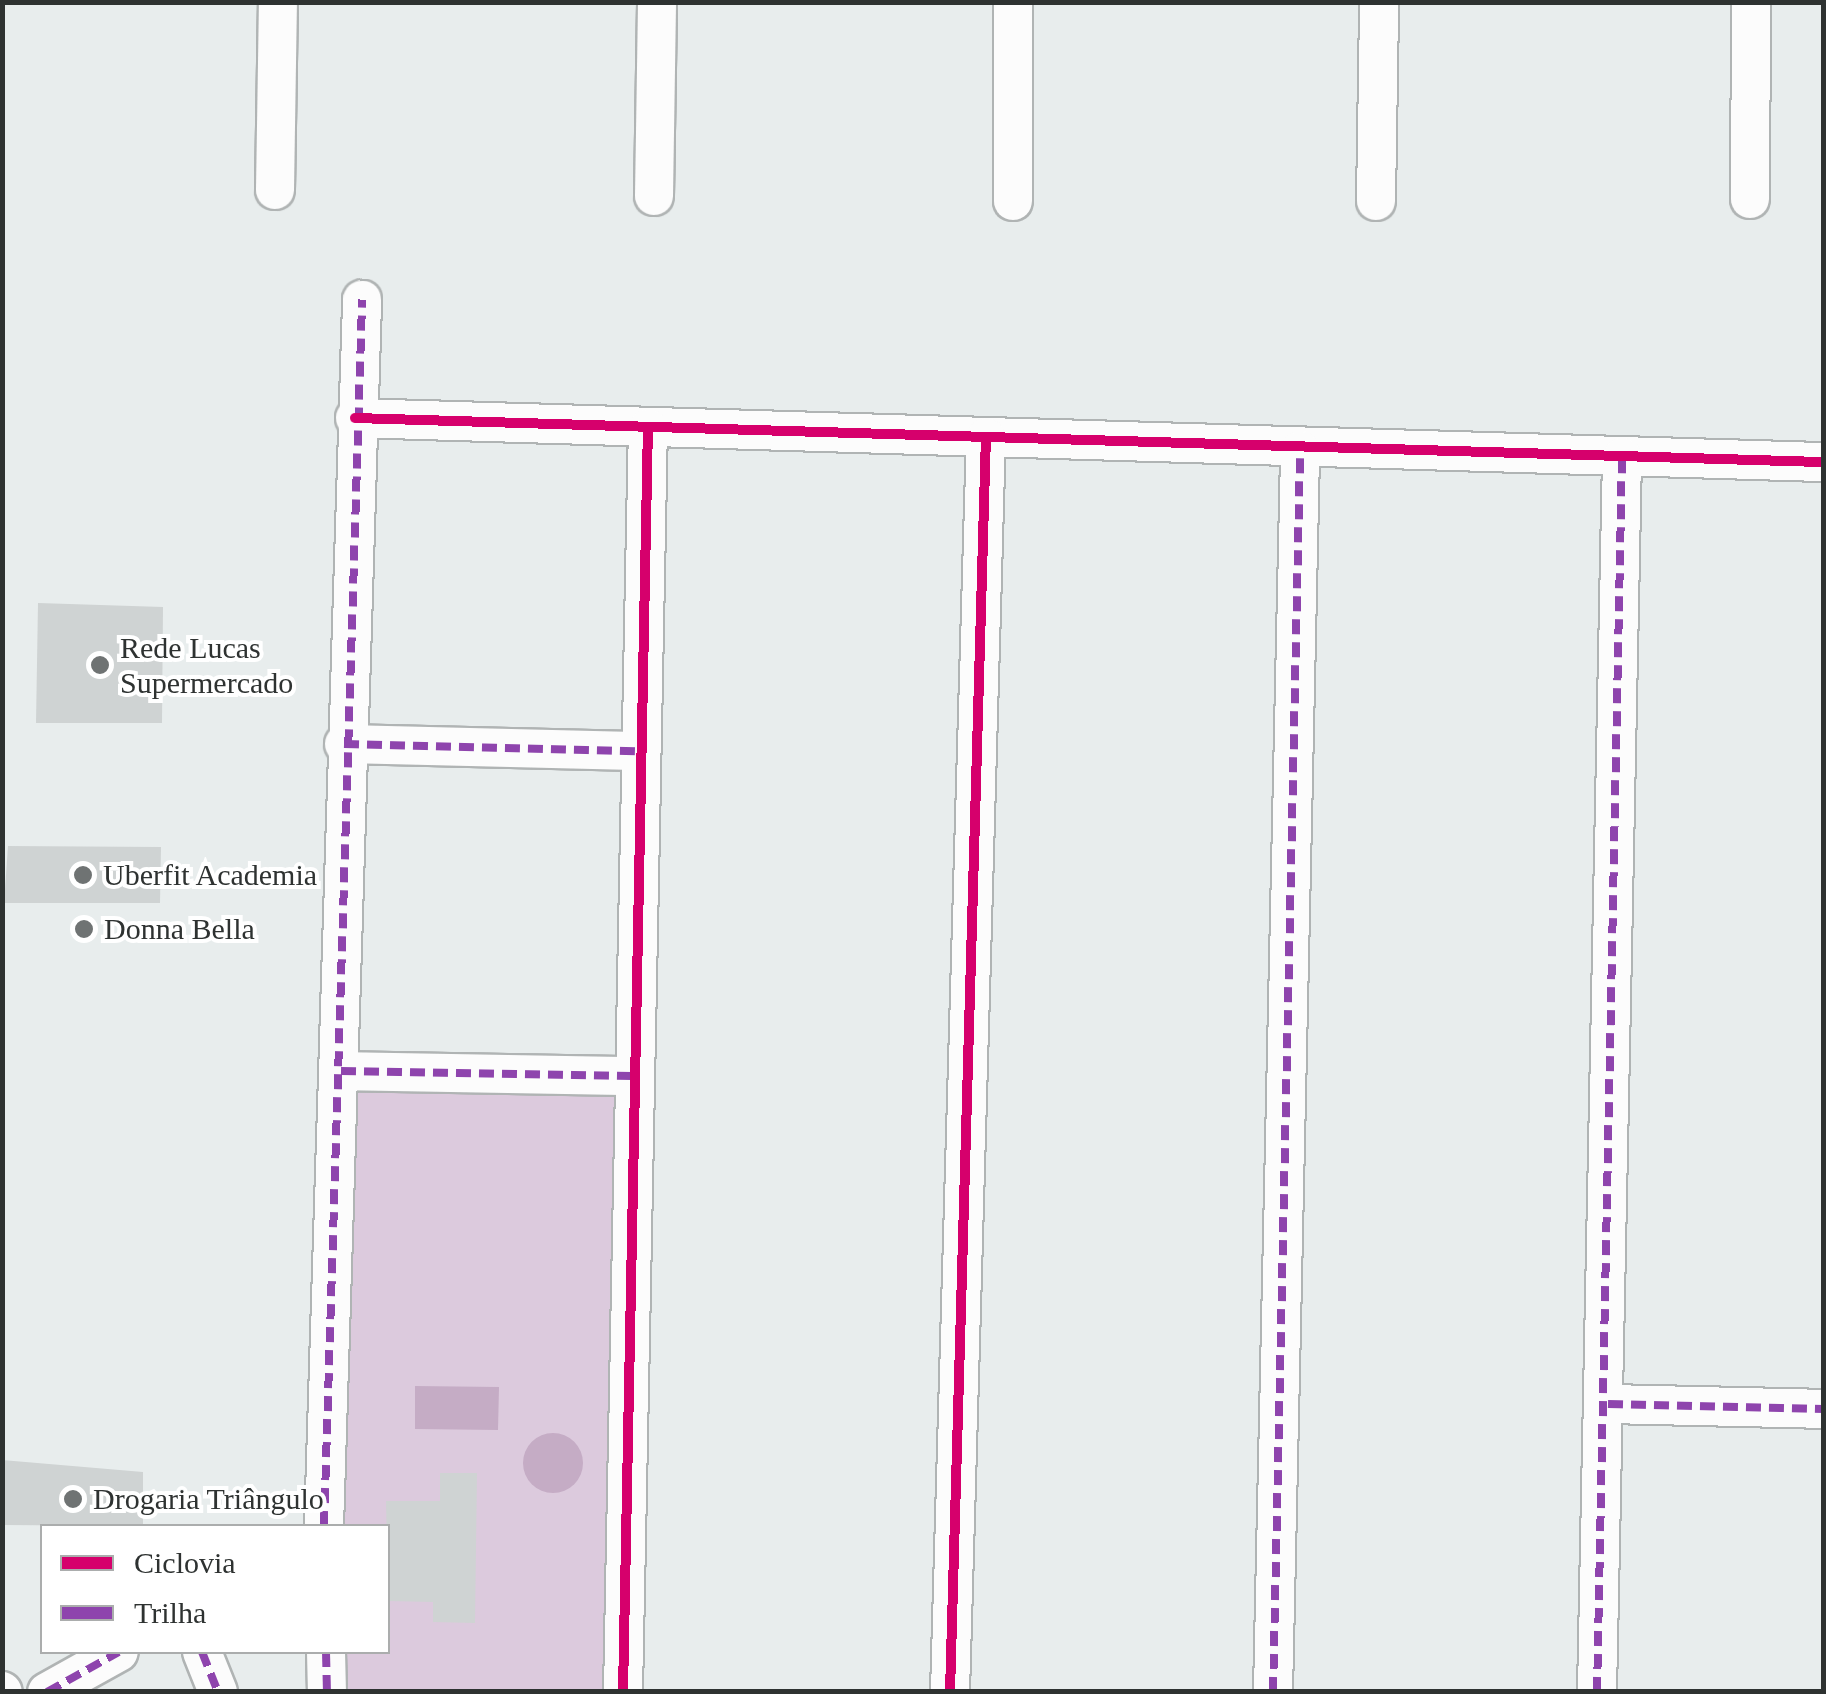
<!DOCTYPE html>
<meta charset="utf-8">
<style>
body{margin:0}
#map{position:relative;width:1826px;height:1694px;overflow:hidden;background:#e8eded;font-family:Georgia,serif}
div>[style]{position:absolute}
.green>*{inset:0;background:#dccadd}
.water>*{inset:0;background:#c5acc5}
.round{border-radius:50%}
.building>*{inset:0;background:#cfd3d3}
.roads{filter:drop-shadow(2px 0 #b0b4b4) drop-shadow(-2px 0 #b0b4b4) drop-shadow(0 2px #b0b4b4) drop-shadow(0 -2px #b0b4b4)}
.minor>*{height:38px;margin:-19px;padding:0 19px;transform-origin:19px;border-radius:19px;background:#fcfcfc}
.quiet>*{height:8px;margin-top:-4px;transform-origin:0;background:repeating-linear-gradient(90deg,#8e44ad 0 15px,transparent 0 23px)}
.cycleway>*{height:10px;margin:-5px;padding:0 5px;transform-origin:5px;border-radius:5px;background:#d6006c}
.dots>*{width:28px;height:28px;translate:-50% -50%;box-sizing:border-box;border:5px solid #fff;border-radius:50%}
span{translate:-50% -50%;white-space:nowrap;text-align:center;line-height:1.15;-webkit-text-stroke:8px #fff;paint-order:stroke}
.poi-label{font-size:30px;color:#2e3231}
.left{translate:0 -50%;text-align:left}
.frame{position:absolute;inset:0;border:5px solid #2e3231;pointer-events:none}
.legend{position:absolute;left:40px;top:1524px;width:350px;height:130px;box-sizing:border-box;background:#fff;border:2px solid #abadad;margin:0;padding:12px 18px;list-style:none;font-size:30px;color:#2e3231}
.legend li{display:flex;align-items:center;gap:20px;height:50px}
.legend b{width:50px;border:2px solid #abadad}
</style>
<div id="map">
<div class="green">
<div style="clip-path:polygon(341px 1071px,632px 1076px,623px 1691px,327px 1691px,326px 1652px,388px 1652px,388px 1526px,324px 1526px)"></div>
</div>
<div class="water">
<div style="clip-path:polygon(415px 1386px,499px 1387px,498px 1430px,415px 1429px)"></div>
<div class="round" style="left:523px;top:1433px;width:60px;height:60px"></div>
</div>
<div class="building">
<div style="clip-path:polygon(38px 603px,163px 607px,162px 723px,36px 723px)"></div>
<div style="clip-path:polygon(8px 846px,161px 847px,160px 903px,4px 903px)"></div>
<div style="clip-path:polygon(2px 1460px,143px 1472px,143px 1526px,2px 1525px)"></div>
<div style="clip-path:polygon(440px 1473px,477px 1473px,475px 1623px,433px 1622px,433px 1602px,388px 1601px,386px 1501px,440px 1501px)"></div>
</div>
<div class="roads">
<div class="minor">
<div style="left:275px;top:190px;width:188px;rotate:-89.1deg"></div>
<div style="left:654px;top:196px;width:194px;rotate:-89.1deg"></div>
<div style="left:1750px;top:199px;width:197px;rotate:-89.7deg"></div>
<div style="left:1013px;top:201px;width:199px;rotate:-90deg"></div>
<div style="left:1376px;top:201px;width:199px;rotate:-89.1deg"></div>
<div style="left:355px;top:418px;width:1470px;rotate:1.72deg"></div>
<div style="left:344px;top:744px;width:292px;rotate:1.4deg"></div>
<div style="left:341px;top:1071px;width:291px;rotate:1deg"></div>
<div style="left:1608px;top:1404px;width:216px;rotate:1.3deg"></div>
<div style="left:324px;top:1526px;width:1227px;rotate:-88.22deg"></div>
<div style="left:202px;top:1652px;width:43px;rotate:68.2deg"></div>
<div style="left:326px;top:1652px;width:40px;rotate:88.6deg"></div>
<div style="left:2px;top:1691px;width:1px;rotate:45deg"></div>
<div style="left:47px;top:1692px;width:82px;rotate:-29.1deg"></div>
<div style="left:623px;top:1692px;width:1264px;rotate:-88.87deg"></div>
<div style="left:950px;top:1692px;width:1255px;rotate:-88.36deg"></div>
<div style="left:1273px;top:1692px;width:1242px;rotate:-88.75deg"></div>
<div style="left:1597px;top:1692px;width:1235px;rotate:-88.84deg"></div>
</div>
</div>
<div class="quiet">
<div style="left:344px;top:744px;width:292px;rotate:1.4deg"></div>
<div style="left:341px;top:1071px;width:291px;rotate:1deg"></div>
<div style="left:1608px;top:1404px;width:216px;rotate:1.3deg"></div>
<div style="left:324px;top:1526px;width:1227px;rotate:-88.22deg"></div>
<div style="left:202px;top:1652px;width:43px;rotate:68.2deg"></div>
<div style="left:326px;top:1652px;width:40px;rotate:88.6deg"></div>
<div style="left:47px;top:1692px;width:82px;rotate:-29.1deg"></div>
<div style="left:1273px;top:1692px;width:1242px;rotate:-88.75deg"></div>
<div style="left:1597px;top:1692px;width:1235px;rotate:-88.84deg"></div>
</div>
<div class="cycleway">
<div style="left:355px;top:418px;width:1470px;rotate:1.72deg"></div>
<div style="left:623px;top:1692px;width:1264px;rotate:-88.87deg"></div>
<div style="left:950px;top:1692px;width:1255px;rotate:-88.36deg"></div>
</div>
<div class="dots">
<div style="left:100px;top:665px;background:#6f7373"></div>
<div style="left:83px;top:875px;background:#6f7373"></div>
<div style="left:84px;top:929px;background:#6f7373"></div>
<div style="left:73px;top:1499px;background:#6f7373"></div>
</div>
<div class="poi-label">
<span class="left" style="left:120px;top:665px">Rede Lucas<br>Supermercado</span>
<span class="left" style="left:103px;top:875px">Uberfit Academia</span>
<span class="left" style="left:104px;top:929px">Donna Bella</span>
<span class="left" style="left:93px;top:1499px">Drogaria Triângulo</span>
</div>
<div class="frame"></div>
<ul class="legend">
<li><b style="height:12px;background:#d6006c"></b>Ciclovia</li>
<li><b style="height:12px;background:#8e44ad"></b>Trilha</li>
</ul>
</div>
